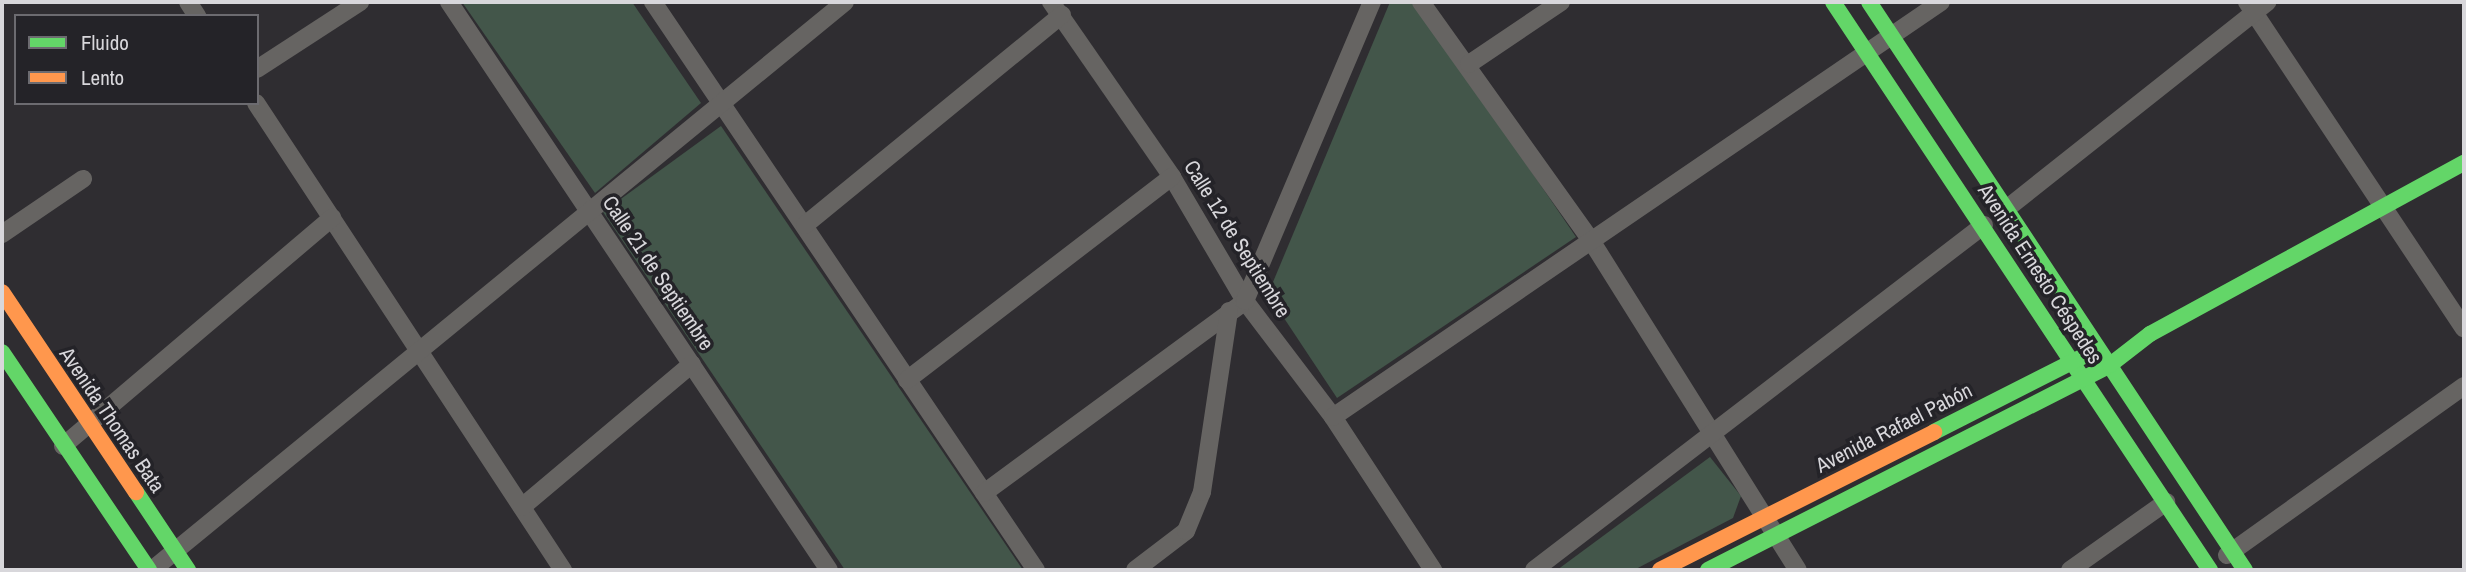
<!DOCTYPE html>
<meta charset="utf-8">
<style>
body{margin:0}
#map{position:relative;width:2466px;height:572px;overflow:hidden;background:#2f2d31;font-family:"Archivo Narrow",sans-serif}
div>[style]{position:absolute}
.green>*{inset:0;background:#43564a}
.street>*{height:18px;margin:-9px;padding:0 9px;transform-origin:9px;border-radius:9px;background:#666462}
.fast>*{height:16px;margin:-8px;padding:0 8px;transform-origin:8px;border-radius:8px;background:#63d668}
.slow>*{height:16px;margin:-8px;padding:0 8px;transform-origin:8px;border-radius:8px;background:#ff974d}
span{translate:-50% -50%;white-space:nowrap;text-align:center;line-height:1.15;-webkit-text-stroke:7px #242328;paint-order:stroke}
.street-label{font-size:21px;color:#d8d7db}
.frame{position:absolute;inset:0;border:4px solid #d8d7db;pointer-events:none}
.legend{position:absolute;left:14px;top:14px;width:245px;height:91px;box-sizing:border-box;background:#242328;border:2px solid #6c6b70;margin:0;padding:9px 12px;list-style:none;font-size:21px;color:#d8d7db}
.legend li{display:flex;align-items:center;gap:14px;height:35px}
.legend b{width:35px;border:2px solid #6c6b70}
</style>
<div id="map">
<div class="green">
<div style="clip-path:polygon(462px 2px,632px 2px,701px 103px,595px 193px)"></div>
<div style="clip-path:polygon(1390px 2px,1416px 2px,1576px 237px,1337px 398px,1268px 294px)"></div>
<div style="clip-path:polygon(721px 126px,1023px 570px,845px 570px,603px 212px)"></div>
<div style="clip-path:polygon(1710px 457px,1741px 496px,1733px 518px,1634px 570px,1557px 570px)"></div>
</div>
<div class="street">
<div style="left:188px;top:2px;width:17px;rotate:57deg"></div>
<div style="left:449px;top:2px;width:683px;rotate:56.22deg"></div>
<div style="left:653px;top:2px;width:685px;rotate:56.01deg"></div>
<div style="left:1051px;top:2px;width:213px;rotate:55.3deg"></div>
<div style="left:1172px;top:177px;width:144px;rotate:59.5deg"></div>
<div style="left:1245px;top:301px;width:146px;rotate:52.8deg"></div>
<div style="left:1333px;top:417px;width:183px;rotate:56.8deg"></div>
<div style="left:1421px;top:2px;width:295px;rotate:54.5deg"></div>
<div style="left:1592px;top:242px;width:387px;rotate:57.9deg"></div>
<div style="left:2247px;top:2px;width:392px;rotate:56.4deg"></div>
<div style="left:1469px;top:64px;width:111px;rotate:-34deg"></div>
<div style="left:257px;top:69px;width:123px;rotate:-33deg"></div>
<div style="left:256px;top:103px;width:559px;rotate:56.68deg"></div>
<div style="left:2005px;top:210px;width:335px;rotate:-38.4deg"></div>
<div style="left:805px;top:225px;width:332px;rotate:-39.3deg"></div>
<div style="left:2px;top:234px;width:98px;rotate:-34.2deg"></div>
<div style="left:907px;top:380px;width:334px;rotate:-37.5deg"></div>
<div style="left:1333px;top:417px;width:736px;rotate:-34.32deg"></div>
<div style="left:63px;top:446px;width:353px;rotate:-40.3deg"></div>
<div style="left:984px;top:493px;width:324px;rotate:-36.3deg"></div>
<div style="left:1245px;top:301px;width:325px;rotate:-67deg"></div>
<div style="left:522px;top:507px;width:222px;rotate:-40.1deg"></div>
<div style="left:2227px;top:555px;width:291px;rotate:-35.5deg"></div>
<div style="left:152px;top:570px;width:896px;rotate:-39.34deg"></div>
<div style="left:1135px;top:570px;width:64px;rotate:-37.4deg"></div>
<div style="left:1186px;top:531px;width:42px;rotate:-67.7deg"></div>
<div style="left:1202px;top:492px;width:183px;rotate:-81.5deg"></div>
<div style="left:1534px;top:570px;width:567px;rotate:-37.48deg"></div>
<div style="left:2070px;top:570px;width:118px;rotate:-35.3deg"></div>
</div>
<div class="fast">
<div style="left:1833px;top:2px;width:682px;rotate:56.43deg"></div>
<div style="left:1869px;top:2px;width:681px;rotate:56.5deg"></div>
<div style="left:2px;top:352px;width:263px;rotate:56deg"></div>
<div style="left:1934px;top:432px;width:170px;rotate:-26.9deg"></div>
<div style="left:136px;top:492px;width:94px;rotate:56.3deg"></div>
<div style="left:1708px;top:570px;width:451px;rotate:-27deg"></div>
<div style="left:2110px;top:365px;width:51px;rotate:-37.8deg"></div>
<div style="left:2150px;top:334px;width:358px;rotate:-28.6deg"></div>
</div>
<div class="slow">
<div style="left:2px;top:292px;width:241px;rotate:56.2deg"></div>
<div style="left:1660px;top:570px;width:307px;rotate:-26.7deg"></div>
</div>
<div class="street-label">
<span style="left:1237px;top:239px;rotate:58deg">Calle 12 de Septiembre</span>
<span style="left:658px;top:273px;rotate:56deg">Calle 21 de Septiembre</span>
<span style="left:2040px;top:274px;rotate:57deg">Avenida Ernesto Céspedes</span>
<span style="left:112px;top:420px;rotate:56deg">Avenida Thomas Bata</span>
<span style="left:1894px;top:428px;rotate:-27deg">Avenida Rafael Pabón</span>
</div>
<div class="frame"></div>
<ul class="legend">
<li><b style="height:9px;background:#63d668"></b>Fluido</li>
<li><b style="height:9px;background:#ff974d"></b>Lento</li>
</ul>
</div>
